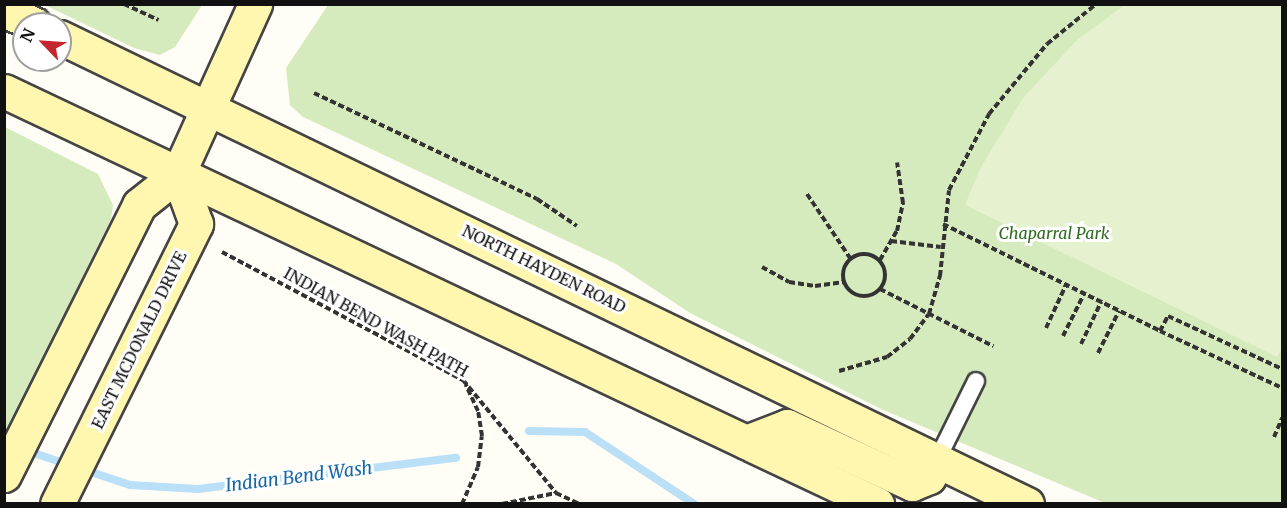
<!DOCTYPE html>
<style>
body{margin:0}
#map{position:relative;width:1287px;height:508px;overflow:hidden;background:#fffdf5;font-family:Merriweather,serif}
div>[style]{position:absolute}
.green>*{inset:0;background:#d5ebbd}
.pitch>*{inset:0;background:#e6f2cf}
.stream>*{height:8px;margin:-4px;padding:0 4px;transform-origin:4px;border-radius:4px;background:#b9e0f7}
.path>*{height:4px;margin-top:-2px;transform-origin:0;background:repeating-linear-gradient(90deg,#333 0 6px,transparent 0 9px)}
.path>.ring{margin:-2px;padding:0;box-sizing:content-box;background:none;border:4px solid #333;border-radius:50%}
.roads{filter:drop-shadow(2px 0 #444) drop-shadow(-2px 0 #444) drop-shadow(0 2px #444) drop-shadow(0 -2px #444)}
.lane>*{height:16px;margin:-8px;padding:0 8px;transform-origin:8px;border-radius:8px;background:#fff}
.secondary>*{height:33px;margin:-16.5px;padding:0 16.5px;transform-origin:16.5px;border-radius:16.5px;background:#fff6b0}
span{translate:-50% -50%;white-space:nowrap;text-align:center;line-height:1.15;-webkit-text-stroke:6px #fff;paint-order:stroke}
.park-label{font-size:16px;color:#2f6b1f;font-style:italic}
.street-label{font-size:16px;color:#111}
.water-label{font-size:18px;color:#1768a6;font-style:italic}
.frame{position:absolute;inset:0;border:6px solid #111;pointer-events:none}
.north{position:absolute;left:12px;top:12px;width:60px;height:60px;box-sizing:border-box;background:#fff;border:2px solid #a0a0a0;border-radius:50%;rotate:295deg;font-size:16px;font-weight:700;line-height:24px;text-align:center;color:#111}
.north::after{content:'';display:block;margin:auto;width:21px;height:27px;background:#c4262e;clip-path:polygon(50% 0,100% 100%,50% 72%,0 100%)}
</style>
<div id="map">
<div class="green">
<div style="clip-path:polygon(45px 5px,202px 5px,175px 47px,160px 55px,134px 48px)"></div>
<div style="clip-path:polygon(328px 5px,1282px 5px,1282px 503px,1105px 503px,881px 409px,690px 313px,616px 264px,303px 117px,290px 105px,286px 68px)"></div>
<div style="clip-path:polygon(5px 127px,98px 174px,113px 205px,111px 219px,5px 434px)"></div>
</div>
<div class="pitch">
<div style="clip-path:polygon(1125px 5px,1282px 5px,1282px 348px,1277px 357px,965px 205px,981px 167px,1023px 98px,1078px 39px)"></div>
</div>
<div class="stream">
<div style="left:529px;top:431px;width:56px;rotate:1deg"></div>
<div style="left:585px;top:432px;width:131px;rotate:33.4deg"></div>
<div style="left:25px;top:450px;width:46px;rotate:18.8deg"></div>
<div style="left:82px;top:469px;width:51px;rotate:18.4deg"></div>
<div style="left:130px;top:485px;width:68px;rotate:3.4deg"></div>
<div style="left:198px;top:489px;width:260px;rotate:-6.9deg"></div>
</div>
<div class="path">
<div style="left:124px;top:4px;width:38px;rotate:25deg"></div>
<div style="left:314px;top:93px;width:247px;rotate:25.4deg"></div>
<div style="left:537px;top:199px;width:48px;rotate:34deg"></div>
<div style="left:807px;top:194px;width:77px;rotate:56.1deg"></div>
<div style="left:943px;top:224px;width:242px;rotate:26.2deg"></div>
<div style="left:1160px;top:331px;width:17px;rotate:-62deg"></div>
<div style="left:1168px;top:316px;width:126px;rotate:24.9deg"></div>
<div style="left:891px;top:241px;width:50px;rotate:6.8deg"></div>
<div style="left:222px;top:252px;width:273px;rotate:28deg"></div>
<div style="left:463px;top:380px;width:146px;rotate:50.5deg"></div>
<div style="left:556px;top:493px;width:26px;rotate:25deg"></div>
<div class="ring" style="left:843px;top:254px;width:38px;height:38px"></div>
<div style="left:880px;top:260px;width:34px;rotate:-60deg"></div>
<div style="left:897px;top:231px;width:29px;rotate:-78deg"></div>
<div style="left:903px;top:203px;width:41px;rotate:-98.3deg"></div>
<div style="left:762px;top:267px;width:31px;rotate:29deg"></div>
<div style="left:789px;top:282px;width:26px;rotate:9deg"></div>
<div style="left:815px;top:286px;width:29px;rotate:-8deg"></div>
<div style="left:880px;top:289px;width:127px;rotate:26.8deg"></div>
<div style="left:1046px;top:328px;width:47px;rotate:-65.1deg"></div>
<div style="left:1160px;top:331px;width:135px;rotate:25deg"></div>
<div style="left:1063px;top:336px;width:47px;rotate:-63.4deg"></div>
<div style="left:1081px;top:344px;width:47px;rotate:-64.5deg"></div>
<div style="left:1098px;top:353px;width:47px;rotate:-63.4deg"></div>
<div style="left:839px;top:371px;width:50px;rotate:-16.3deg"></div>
<div style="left:887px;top:357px;width:29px;rotate:-38deg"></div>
<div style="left:910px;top:339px;width:31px;rotate:-53deg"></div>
<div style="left:929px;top:314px;width:40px;rotate:-74deg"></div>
<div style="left:940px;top:276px;width:86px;rotate:-84deg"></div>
<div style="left:949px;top:190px;width:86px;rotate:-62.2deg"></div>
<div style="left:989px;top:114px;width:91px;rotate:-50.4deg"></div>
<div style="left:1047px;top:44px;width:63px;rotate:-39.2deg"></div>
<div style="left:1274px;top:437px;width:21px;rotate:-67deg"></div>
<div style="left:462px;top:504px;width:40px;rotate:-66.6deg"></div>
<div style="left:478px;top:467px;width:31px;rotate:-83deg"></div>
<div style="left:482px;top:436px;width:25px;rotate:-99deg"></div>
<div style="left:478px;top:411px;width:29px;rotate:-115deg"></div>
<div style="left:502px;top:504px;width:55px;rotate:-11.5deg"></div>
</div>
<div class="roads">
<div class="lane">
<div style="left:937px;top:460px;width:88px;rotate:-63.7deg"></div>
</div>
<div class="secondary">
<div style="left:4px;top:10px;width:33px;rotate:25deg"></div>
<div style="left:60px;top:37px;width:1074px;rotate:25.78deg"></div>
<div style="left:4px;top:91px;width:966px;rotate:25.32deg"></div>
<div style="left:746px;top:442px;width:44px;rotate:-21.3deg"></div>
<div style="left:787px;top:426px;width:138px;rotate:24.9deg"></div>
<div style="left:912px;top:484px;width:18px;rotate:-22deg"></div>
<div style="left:929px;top:477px;width:19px;rotate:-65deg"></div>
<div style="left:4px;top:475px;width:302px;rotate:-63.4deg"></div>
<div style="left:139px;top:205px;width:50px;rotate:-38.5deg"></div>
<div style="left:178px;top:174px;width:187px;rotate:-65.6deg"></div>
<div style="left:57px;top:504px;width:313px;rotate:-63.6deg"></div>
<div style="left:196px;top:224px;width:53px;rotate:-109.8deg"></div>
</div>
</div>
<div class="park-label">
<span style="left:1054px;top:233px">Chaparral Park</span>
</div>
<div class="street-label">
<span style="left:544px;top:269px;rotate:26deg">NORTH HAYDEN ROAD</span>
<span style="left:376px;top:322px;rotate:29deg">INDIAN BEND WASH PATH</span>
<span style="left:139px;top:340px;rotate:-64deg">EAST MCDONALD DRIVE</span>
</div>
<div class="water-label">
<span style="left:299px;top:477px;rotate:-7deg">Indian Bend Wash</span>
</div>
<div class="frame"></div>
<div class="north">N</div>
</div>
